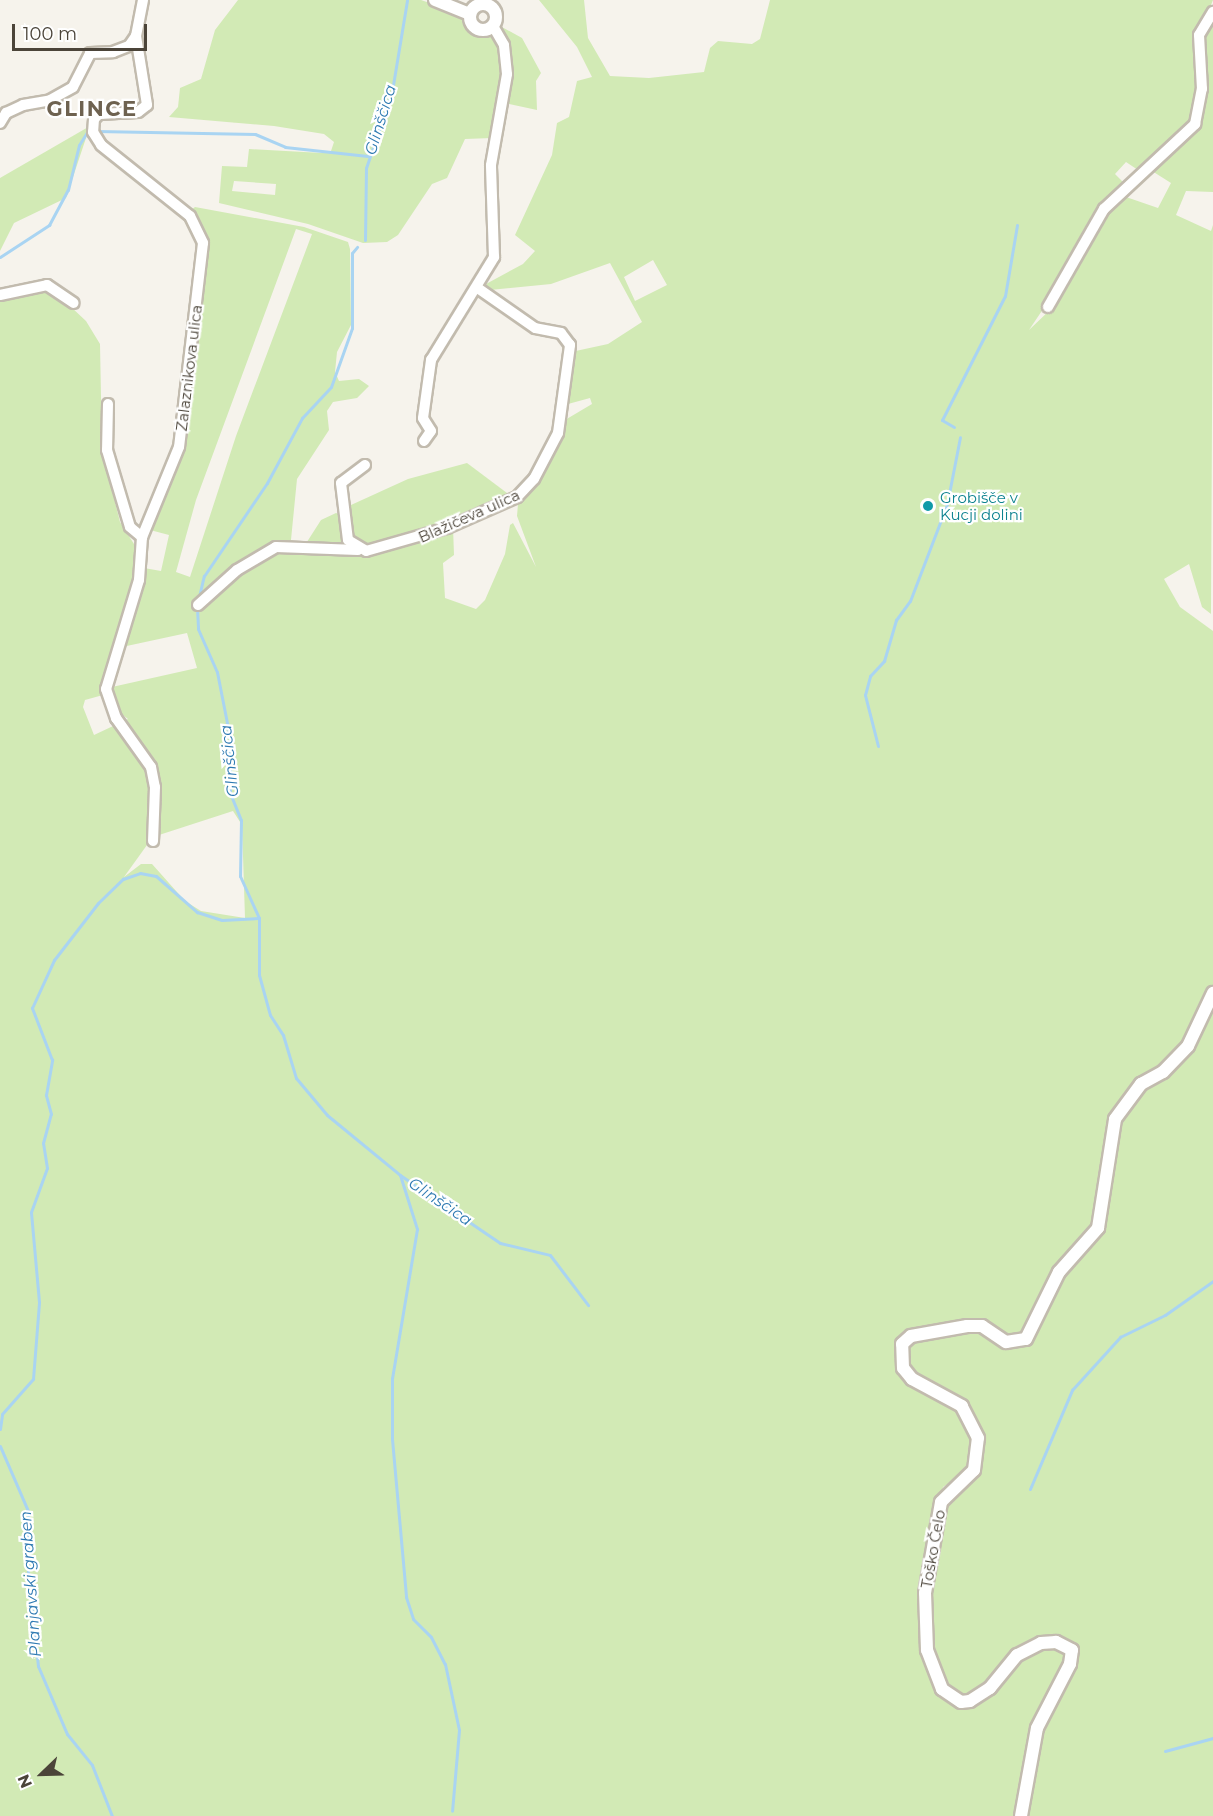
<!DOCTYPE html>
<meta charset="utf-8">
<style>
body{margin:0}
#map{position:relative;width:1213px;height:1816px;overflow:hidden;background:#f6f3ec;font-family:Montserrat,sans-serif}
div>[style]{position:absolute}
.green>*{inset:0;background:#d2eab5}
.stream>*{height:3px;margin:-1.5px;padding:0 1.5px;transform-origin:1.5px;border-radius:1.5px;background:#a9d4f2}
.roads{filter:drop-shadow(2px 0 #c2bbae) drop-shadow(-2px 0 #c2bbae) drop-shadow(0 2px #c2bbae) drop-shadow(0 -2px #c2bbae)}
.minor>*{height:10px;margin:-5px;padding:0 5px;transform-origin:5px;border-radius:5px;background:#fff}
.tertiary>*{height:12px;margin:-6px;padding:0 6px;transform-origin:6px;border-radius:6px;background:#fff}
.tertiary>.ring{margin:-6px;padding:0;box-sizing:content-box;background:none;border:12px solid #fff;border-radius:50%}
.dots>*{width:16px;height:16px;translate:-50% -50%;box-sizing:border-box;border:3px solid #fff;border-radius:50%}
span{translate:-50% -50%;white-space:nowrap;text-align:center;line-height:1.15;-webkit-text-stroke:4.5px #fff;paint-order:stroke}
.street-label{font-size:15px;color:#4b4439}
.culture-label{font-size:15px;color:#0d838f}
.left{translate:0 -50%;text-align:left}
.water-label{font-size:16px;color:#2e7ab2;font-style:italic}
.district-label{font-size:21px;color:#6e6250;font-weight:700;letter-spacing:1.5px}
.north{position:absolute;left:12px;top:1744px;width:60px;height:60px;-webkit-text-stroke:4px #fff;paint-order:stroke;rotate:247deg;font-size:16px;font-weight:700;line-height:24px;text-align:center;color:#4b4439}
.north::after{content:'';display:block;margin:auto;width:21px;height:27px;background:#4b4439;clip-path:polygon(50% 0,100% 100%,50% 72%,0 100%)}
.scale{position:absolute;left:12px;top:24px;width:135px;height:27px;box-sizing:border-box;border:3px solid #4b4439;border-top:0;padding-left:8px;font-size:18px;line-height:21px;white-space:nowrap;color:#4b4439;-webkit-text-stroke:4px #fff;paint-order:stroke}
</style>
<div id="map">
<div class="green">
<div style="clip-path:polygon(evenodd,238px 0,421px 0,467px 16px,475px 31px,493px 31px,505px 64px,492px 138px,465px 139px,447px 178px,432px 184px,398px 235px,387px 242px,363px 243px,308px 224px,219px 203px,222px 166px,247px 167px,249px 149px,322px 153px,331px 151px,334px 142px,324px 134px,274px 126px,169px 117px,178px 107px,180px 88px,201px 79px,215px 30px,238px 0,234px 181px,276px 184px,275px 195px,232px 191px,234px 181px)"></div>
<div style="clip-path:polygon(evenodd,539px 0,584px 0,588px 38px,610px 76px,649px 78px,704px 72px,710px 48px,718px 41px,752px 44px,760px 39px,770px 0,1213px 0,1195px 45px,1201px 85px,1194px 124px,1138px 170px,1126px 162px,1115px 174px,1126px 185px,1089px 227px,1070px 269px,1029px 330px,1051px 309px,1100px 217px,1198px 124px,1205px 86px,1199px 47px,1202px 31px,1213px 15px,1213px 192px,1186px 191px,1176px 215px,1211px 231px,1213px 225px,1211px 614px,1202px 607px,1189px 564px,1164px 579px,1180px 607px,1213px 631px,1213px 985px,1183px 1046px,1123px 1095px,1108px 1126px,1092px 1227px,1062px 1261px,1021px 1337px,1013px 1338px,983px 1321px,929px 1326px,898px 1340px,894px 1351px,904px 1376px,962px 1411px,974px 1439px,969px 1471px,943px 1487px,920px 1596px,923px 1650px,937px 1691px,966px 1708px,983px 1702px,1022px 1659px,1044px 1648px,1065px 1649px,1068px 1657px,1031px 1724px,1026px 1781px,1017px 1816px,0 1816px,0 299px,40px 288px,55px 292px,86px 321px,100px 344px,102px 449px,120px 522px,134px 544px,139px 564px,125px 607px,112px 687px,197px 668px,187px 633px,122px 647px,128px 613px,144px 568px,161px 571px,169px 535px,150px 530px,177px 466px,189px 412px,206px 247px,191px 210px,195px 207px,304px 227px,348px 242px,350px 249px,351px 325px,337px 352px,335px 372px,339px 381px,359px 379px,369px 386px,357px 398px,333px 402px,327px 411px,329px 430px,297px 479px,291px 540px,305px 545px,321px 520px,336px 513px,341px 515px,346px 553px,382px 552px,453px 527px,454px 555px,443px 563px,445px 598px,476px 609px,485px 600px,505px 554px,510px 525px,513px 523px,536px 567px,517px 516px,518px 504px,531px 492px,565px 420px,592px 404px,590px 398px,568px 404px,565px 398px,571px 352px,608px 344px,642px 322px,610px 263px,551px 284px,490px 290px,486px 284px,523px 264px,535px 251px,515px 235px,552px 155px,557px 123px,569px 117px,577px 81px,592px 77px,577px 47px,539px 0,1152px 171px,1171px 183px,1158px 208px,1126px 197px,1152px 171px,539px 0,296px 229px,312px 234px,236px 436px,190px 577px,176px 572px,196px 500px,296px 229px,539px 0,653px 260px,667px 285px,635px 301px,624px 277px,653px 260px,539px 0,111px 688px,119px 712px,128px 719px,94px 735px,83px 707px,85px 700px,103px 695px,111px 688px,539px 0,233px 811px,242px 825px,245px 918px,201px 911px,185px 901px,152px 864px,141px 864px,124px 877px,147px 845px,156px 814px,159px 835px,233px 811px)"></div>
<div style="clip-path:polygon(500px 26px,522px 38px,541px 73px,536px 81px,537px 110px,505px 103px)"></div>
<div style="clip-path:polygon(90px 126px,66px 198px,14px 223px,0 251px,0 178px)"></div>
<div style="clip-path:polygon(467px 463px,511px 496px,434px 531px,365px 549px,351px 537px,351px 505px,408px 479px)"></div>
<div style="clip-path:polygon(1213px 1006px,1213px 1816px,1027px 1816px,1044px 1721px,1074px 1668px,1076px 1646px,1065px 1639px,1041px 1638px,983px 1688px,965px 1697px,945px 1686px,931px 1650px,928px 1619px,943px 1514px,950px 1494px,975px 1479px,982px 1437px,969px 1405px,911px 1372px,904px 1358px,906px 1345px,916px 1339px,979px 1331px,1006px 1347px,1026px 1346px,1062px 1277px,1098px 1237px,1117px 1126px,1141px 1090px,1163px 1078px,1193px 1049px)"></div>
</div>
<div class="stream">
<div style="left:97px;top:131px;width:158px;rotate:1.1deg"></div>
<div style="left:255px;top:134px;width:33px;rotate:23deg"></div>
<div style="left:285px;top:147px;width:83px;rotate:6.2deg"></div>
<div style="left:365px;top:240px;width:72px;rotate:-89.2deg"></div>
<div style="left:366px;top:168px;width:81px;rotate:-71.3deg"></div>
<div style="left:392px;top:91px;width:92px;rotate:-80.6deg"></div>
<div style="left:0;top:257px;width:59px;rotate:-33.1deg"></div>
<div style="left:49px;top:225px;width:40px;rotate:-62deg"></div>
<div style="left:68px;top:190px;width:46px;rotate:-76.3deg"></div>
<div style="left:79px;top:145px;width:15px;rotate:-58deg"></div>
<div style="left:954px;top:427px;width:14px;rotate:-150deg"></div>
<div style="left:942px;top:420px;width:139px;rotate:-63.1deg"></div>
<div style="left:1005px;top:296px;width:72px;rotate:-80.4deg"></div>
<div style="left:198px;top:601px;width:26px;rotate:-77deg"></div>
<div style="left:204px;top:576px;width:112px;rotate:-55.9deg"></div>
<div style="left:267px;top:483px;width:74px;rotate:-61.7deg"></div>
<div style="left:302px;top:418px;width:42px;rotate:-46.9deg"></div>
<div style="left:331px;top:387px;width:63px;rotate:-70.4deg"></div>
<div style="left:352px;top:328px;width:75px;rotate:-90deg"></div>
<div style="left:352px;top:253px;width:8px;rotate:-50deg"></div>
<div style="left:197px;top:608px;width:21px;rotate:87deg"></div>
<div style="left:198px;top:629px;width:47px;rotate:66.2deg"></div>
<div style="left:217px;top:672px;width:67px;rotate:78.9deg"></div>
<div style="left:230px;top:738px;width:55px;rotate:90deg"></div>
<div style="left:230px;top:793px;width:29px;rotate:68deg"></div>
<div style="left:241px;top:820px;width:56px;rotate:91deg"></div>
<div style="left:240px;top:876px;width:46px;rotate:65.7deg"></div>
<div style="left:259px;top:918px;width:57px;rotate:90deg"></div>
<div style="left:259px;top:975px;width:41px;rotate:74.6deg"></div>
<div style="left:270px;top:1015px;width:24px;rotate:57deg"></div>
<div style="left:283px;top:1035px;width:45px;rotate:73.2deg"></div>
<div style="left:296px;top:1078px;width:48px;rotate:50deg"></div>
<div style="left:327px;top:1115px;width:94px;rotate:39.4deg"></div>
<div style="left:400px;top:1175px;width:121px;rotate:34.2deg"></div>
<div style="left:500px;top:1243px;width:51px;rotate:13.5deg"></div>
<div style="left:550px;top:1255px;width:63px;rotate:52.8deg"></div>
<div style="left:878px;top:746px;width:53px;rotate:-104.3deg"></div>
<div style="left:865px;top:695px;width:20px;rotate:-75deg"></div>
<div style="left:870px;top:676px;width:21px;rotate:-47deg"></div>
<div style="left:884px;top:661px;width:43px;rotate:-73.7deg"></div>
<div style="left:896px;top:620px;width:24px;rotate:-54deg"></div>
<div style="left:910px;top:601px;width:104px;rotate:-69.1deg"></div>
<div style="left:947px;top:504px;width:68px;rotate:-79deg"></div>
<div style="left:400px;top:1175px;width:57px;rotate:72.5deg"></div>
<div style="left:417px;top:1229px;width:151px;rotate:99.5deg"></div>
<div style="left:392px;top:1378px;width:61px;rotate:90deg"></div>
<div style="left:392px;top:1439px;width:159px;rotate:84.9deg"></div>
<div style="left:406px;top:1597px;width:23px;rotate:72deg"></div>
<div style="left:413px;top:1619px;width:25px;rotate:45deg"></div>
<div style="left:431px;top:1637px;width:30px;rotate:63deg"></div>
<div style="left:445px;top:1664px;width:67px;rotate:78deg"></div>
<div style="left:459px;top:1730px;width:81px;rotate:94.9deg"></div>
<div style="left:0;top:1429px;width:15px;rotate:-82deg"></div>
<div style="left:2px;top:1414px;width:47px;rotate:-48.5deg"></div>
<div style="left:33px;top:1379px;width:77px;rotate:-85.5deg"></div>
<div style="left:39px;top:1302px;width:90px;rotate:-95.1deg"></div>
<div style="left:31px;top:1212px;width:47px;rotate:-70deg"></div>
<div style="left:47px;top:1168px;width:25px;rotate:-99deg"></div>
<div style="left:43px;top:1143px;width:30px;rotate:-75deg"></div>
<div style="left:51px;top:1114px;width:20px;rotate:-105deg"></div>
<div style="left:46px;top:1095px;width:36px;rotate:-80deg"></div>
<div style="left:52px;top:1060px;width:56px;rotate:-111deg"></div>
<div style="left:32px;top:1008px;width:53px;rotate:-65.4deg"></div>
<div style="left:54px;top:960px;width:72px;rotate:-52.3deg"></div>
<div style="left:98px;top:903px;width:35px;rotate:-44deg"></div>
<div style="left:123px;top:879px;width:18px;rotate:-19deg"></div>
<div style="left:140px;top:873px;width:16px;rotate:11deg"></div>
<div style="left:156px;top:876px;width:55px;rotate:41.3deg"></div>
<div style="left:197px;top:912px;width:26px;rotate:18deg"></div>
<div style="left:222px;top:920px;width:37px;rotate:-3deg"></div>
<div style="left:0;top:1446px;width:71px;rotate:66.7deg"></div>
<div style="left:28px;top:1511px;width:63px;rotate:90deg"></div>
<div style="left:28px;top:1574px;width:93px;rotate:83.8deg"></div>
<div style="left:38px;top:1666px;width:74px;rotate:66.9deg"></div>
<div style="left:67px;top:1734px;width:40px;rotate:51deg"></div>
<div style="left:92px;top:1765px;width:55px;rotate:68.6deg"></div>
<div style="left:1030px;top:1489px;width:108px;rotate:-67deg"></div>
<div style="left:1072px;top:1390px;width:72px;rotate:-47.8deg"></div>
<div style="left:1120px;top:1337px;width:50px;rotate:-26.1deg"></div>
<div style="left:1165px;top:1315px;width:59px;rotate:-35.3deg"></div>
<div style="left:1165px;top:1751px;width:50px;rotate:-15.2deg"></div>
</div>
<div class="roads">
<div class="minor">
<div style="left:136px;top:36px;width:70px;rotate:80.9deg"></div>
<div style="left:147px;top:105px;width:11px;rotate:142deg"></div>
<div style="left:138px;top:112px;width:39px;rotate:177deg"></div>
<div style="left:99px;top:114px;width:7px;rotate:135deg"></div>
<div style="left:94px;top:119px;width:13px;rotate:94deg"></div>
<div style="left:93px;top:132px;width:15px;rotate:58deg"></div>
<div style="left:101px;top:145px;width:114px;rotate:38.6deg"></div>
<div style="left:190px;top:216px;width:30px;rotate:64deg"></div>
<div style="left:203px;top:243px;width:205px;rotate:96.7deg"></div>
<div style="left:179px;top:447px;width:97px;rotate:112.3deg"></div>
<div style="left:142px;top:537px;width:43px;rotate:94deg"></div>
<div style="left:139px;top:580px;width:114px;rotate:106.8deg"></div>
<div style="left:106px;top:689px;width:31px;rotate:71deg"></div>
<div style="left:116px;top:718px;width:60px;rotate:54.5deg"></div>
<div style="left:151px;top:767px;width:20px;rotate:79deg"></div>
<div style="left:155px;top:787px;width:54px;rotate:92.1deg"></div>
<div style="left:0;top:123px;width:12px;rotate:-59deg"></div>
<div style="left:6px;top:113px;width:19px;rotate:-25deg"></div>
<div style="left:23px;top:105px;width:27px;rotate:-10deg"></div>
<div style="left:50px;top:100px;width:26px;rotate:-29deg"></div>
<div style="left:73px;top:87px;width:38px;rotate:-63deg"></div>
<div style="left:90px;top:53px;width:23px;rotate:-2deg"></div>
<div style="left:113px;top:52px;width:17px;rotate:-21deg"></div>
<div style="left:129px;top:46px;width:12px;rotate:-55deg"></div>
<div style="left:136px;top:36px;width:37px;rotate:-79deg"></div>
<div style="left:0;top:295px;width:48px;rotate:-12deg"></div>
<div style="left:47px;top:285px;width:32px;rotate:34deg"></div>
<div style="left:1048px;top:307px;width:113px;rotate:-60.3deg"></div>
<div style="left:1104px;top:209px;width:125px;rotate:-43deg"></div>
<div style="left:1195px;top:124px;width:36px;rotate:-79deg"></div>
<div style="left:1202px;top:89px;width:54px;rotate:-93.2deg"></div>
<div style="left:1199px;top:35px;width:27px;rotate:-59deg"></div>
<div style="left:108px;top:404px;width:46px;rotate:91.2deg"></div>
<div style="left:107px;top:450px;width:80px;rotate:73.4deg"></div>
<div style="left:130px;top:527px;width:16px;rotate:40deg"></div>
<div style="left:424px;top:441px;width:12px;rotate:-55deg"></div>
<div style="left:431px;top:431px;width:15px;rotate:-122deg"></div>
<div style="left:423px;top:418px;width:59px;rotate:-82.1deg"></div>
<div style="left:431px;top:360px;width:121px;rotate:-58.5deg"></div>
<div style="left:494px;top:257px;width:92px;rotate:-91.9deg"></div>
<div style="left:491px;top:165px;width:92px;rotate:-80deg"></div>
<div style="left:507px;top:74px;width:29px;rotate:-96deg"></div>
<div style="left:504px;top:45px;width:22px;rotate:-120deg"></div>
<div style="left:365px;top:465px;width:30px;rotate:143deg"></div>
<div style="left:341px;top:483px;width:57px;rotate:83deg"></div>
<div style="left:348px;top:540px;width:21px;rotate:31deg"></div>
<div style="left:366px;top:551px;width:84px;rotate:-15.9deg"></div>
<div style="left:447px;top:528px;width:77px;rotate:-23.9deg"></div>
<div style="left:517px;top:497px;width:25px;rotate:-47deg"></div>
<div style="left:534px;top:479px;width:52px;rotate:-62.4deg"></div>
<div style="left:558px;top:433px;width:89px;rotate:-82.2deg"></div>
<div style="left:570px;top:345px;width:15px;rotate:-127deg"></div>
<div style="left:561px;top:333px;width:26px;rotate:-169deg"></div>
<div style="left:535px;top:328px;width:68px;rotate:-145.1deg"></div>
<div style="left:198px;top:605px;width:52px;rotate:-41.9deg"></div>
<div style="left:237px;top:570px;width:45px;rotate:-30.5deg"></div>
<div style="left:276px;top:547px;width:82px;rotate:2.1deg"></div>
</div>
<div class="tertiary">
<div style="left:435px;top:0;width:38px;rotate:22deg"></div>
<div class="ring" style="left:470px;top:4px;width:14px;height:14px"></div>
<div style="left:1021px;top:1816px;width:89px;rotate:-79.7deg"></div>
<div style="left:1037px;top:1728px;width:72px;rotate:-62.7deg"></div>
<div style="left:1070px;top:1664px;width:14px;rotate:-82deg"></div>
<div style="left:1072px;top:1650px;width:18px;rotate:-153deg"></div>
<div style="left:1056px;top:1642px;width:15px;rotate:176deg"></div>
<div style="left:1041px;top:1643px;width:27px;rotate:153deg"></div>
<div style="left:1017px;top:1655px;width:43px;rotate:129.3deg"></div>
<div style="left:990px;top:1688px;width:24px;rotate:147deg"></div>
<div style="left:970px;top:1701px;width:9px;rotate:174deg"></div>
<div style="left:961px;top:1702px;width:23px;rotate:-146deg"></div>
<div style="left:942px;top:1689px;width:42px;rotate:-111deg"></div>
<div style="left:927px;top:1650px;width:57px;rotate:-92deg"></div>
<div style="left:925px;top:1593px;width:92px;rotate:-80deg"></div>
<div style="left:941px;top:1502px;width:46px;rotate:-44.1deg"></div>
<div style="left:974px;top:1470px;width:32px;rotate:-83deg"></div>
<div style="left:978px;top:1438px;width:36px;rotate:-117deg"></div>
<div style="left:962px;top:1406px;width:57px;rotate:-151.6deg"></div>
<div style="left:912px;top:1379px;width:14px;rotate:-129deg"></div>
<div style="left:903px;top:1368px;width:24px;rotate:-92deg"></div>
<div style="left:902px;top:1344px;width:12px;rotate:-42deg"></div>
<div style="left:911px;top:1336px;width:57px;rotate:-10.1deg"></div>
<div style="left:967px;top:1326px;width:15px"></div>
<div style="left:982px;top:1326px;width:29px;rotate:34deg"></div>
<div style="left:1006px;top:1342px;width:20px;rotate:-9deg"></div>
<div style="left:1026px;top:1339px;width:75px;rotate:-63.8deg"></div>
<div style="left:1059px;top:1272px;width:59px;rotate:-48.4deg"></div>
<div style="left:1098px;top:1228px;width:110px;rotate:-81.1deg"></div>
<div style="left:1115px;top:1119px;width:44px;rotate:-53.4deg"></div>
<div style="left:1141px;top:1084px;width:25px;rotate:-29deg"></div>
<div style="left:1163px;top:1072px;width:36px;rotate:-46deg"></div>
<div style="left:1188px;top:1046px;width:59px;rotate:-64.7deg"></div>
</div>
</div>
<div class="dots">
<div style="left:928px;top:506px;background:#0f9aa8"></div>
</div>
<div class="street-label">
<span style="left:189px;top:368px;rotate:-83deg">Zalaznikova ulica</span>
<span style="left:469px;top:516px;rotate:-24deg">Blažičeva ulica</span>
<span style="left:933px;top:1549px;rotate:-80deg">Toško Čelo</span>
</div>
<div class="culture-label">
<span class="left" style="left:940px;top:506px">Grobišče v<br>Kucji dolini</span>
</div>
<div class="water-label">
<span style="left:381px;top:120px;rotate:-73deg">Glinščica</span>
<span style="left:230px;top:761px;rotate:-96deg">Glinščica</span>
<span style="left:440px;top:1202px;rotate:34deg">Glinščica</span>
<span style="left:31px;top:1584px;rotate:-94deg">Planjavski graben</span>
</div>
<div class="district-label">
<span style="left:92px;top:109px">GLINCE</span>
</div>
<div class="north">N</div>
<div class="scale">100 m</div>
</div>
